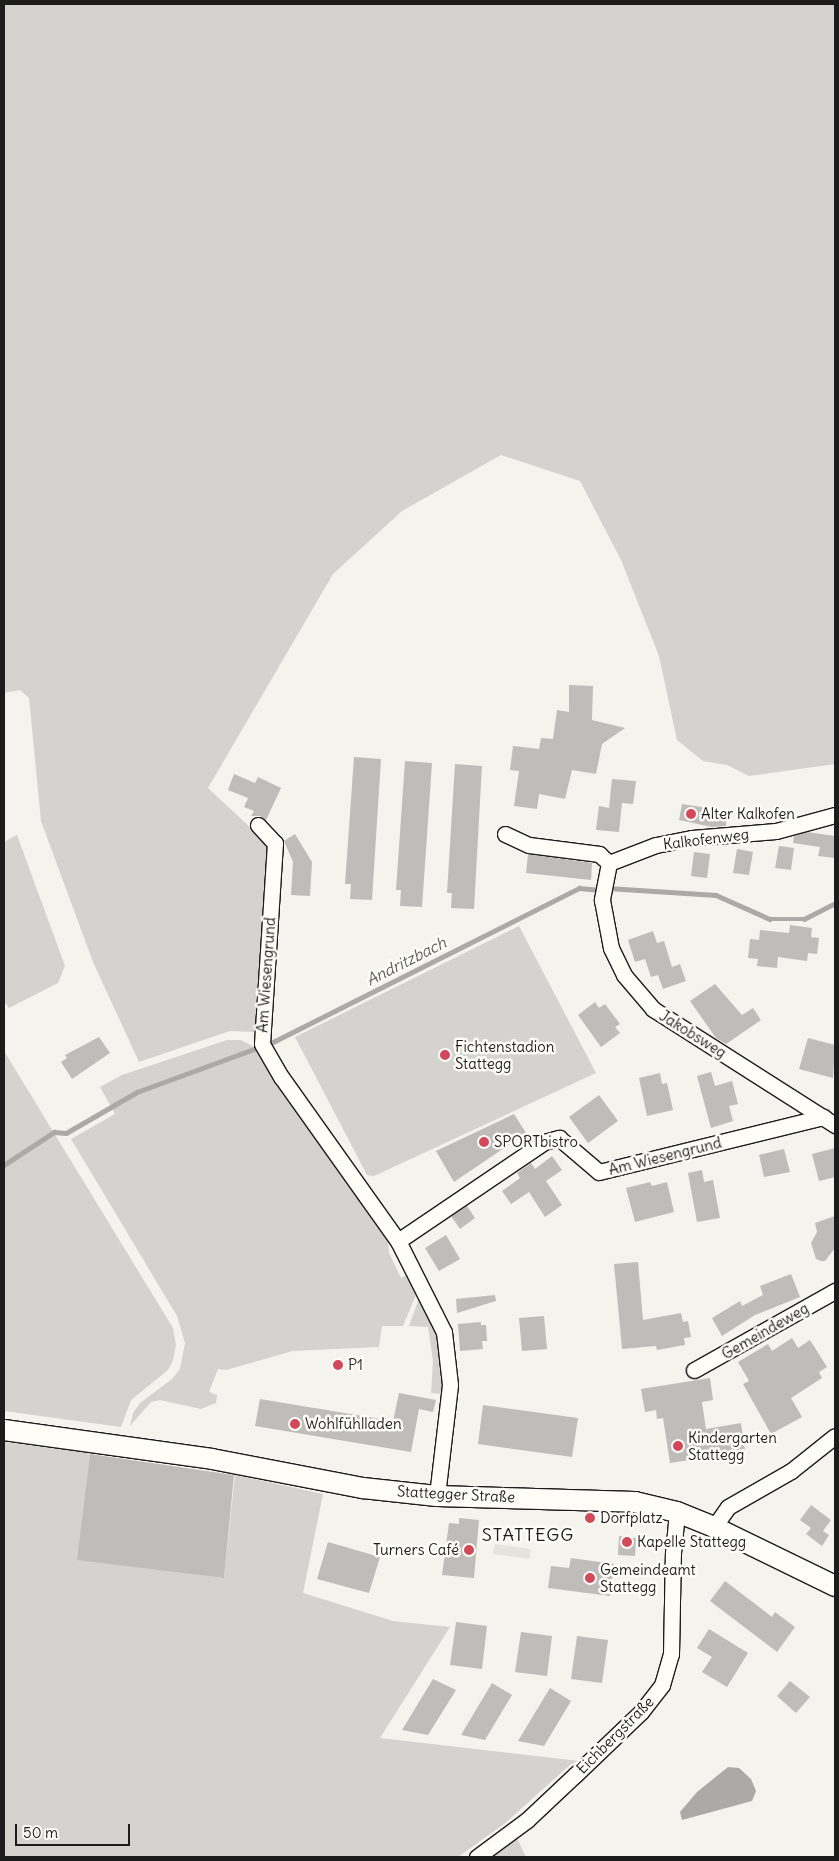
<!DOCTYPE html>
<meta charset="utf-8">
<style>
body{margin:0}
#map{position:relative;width:839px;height:1861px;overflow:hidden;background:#f4f3ee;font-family:Delius,sans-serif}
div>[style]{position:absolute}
.built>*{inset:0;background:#e4e3de}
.green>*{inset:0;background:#d4d3cf}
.water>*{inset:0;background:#abaaa6}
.stream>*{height:4.5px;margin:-2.25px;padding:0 2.25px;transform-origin:2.25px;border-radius:2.25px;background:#abaaa6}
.building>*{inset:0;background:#bebdba}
.roads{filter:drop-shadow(1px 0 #1c1c1c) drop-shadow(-1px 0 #1c1c1c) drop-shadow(0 1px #1c1c1c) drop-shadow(0 -1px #1c1c1c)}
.street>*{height:15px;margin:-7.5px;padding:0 7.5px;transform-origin:7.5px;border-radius:7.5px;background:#fdfcf7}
.secondary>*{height:20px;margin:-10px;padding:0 10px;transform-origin:10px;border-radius:10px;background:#fdfcf7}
.dots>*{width:14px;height:14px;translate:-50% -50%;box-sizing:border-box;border:2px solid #fdfcf7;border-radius:50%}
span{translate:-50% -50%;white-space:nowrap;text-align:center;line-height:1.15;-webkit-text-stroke:5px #fdfcf7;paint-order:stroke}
.poi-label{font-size:15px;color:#1c1c1c}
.left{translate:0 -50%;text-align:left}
.right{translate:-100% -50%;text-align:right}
.street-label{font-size:15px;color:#1c1c1c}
.water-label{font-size:16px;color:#5c5c5a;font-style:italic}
.quarter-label{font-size:18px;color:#1c1c1c;letter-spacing:1px}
.frame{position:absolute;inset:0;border:5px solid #1c1c1c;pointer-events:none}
.scale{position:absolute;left:15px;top:1824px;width:115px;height:22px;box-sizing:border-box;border:2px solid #1c1c1c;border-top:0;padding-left:6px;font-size:15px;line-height:18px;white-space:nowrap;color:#1c1c1c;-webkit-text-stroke:4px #fdfcf7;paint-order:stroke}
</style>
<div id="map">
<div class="built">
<div style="clip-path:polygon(495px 1544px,531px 1549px,529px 1559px,493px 1554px)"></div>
</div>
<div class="green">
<div style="clip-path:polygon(4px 4px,835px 4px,835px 764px,749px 776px,727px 765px,703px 761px,677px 740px,659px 656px,621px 560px,580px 481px,501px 455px,402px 511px,333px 574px,208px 788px,267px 843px,270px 859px,257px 1032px,230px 1031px,139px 1062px,93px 962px,41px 821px,29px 698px,20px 690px,4px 693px)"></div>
<div style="clip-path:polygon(17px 835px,65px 966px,58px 983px,9px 1008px,4px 1001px,4px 842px)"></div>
<div style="clip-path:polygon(519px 926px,596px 1073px,374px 1176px,367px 1175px,295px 1037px)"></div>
<div style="clip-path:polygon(227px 1040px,241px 1040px,260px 1050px,387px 1233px,389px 1253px,401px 1278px,409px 1274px,418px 1290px,403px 1326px,382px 1326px,379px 1347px,293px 1351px,226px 1370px,218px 1369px,209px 1392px,217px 1395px,216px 1403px,201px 1409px,160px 1400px,151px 1402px,130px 1426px,133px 1413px,140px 1403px,172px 1379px,180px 1369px,185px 1343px,177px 1316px,71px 1139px,115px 1114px,100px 1087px,122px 1075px)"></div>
<div style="clip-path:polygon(4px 1051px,173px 1328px,176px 1345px,173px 1360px,168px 1370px,131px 1400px,121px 1427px,4px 1411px)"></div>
<div style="clip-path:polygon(421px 1293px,442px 1348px,443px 1394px,431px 1393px,433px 1361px,428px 1327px,409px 1326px)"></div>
<div style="clip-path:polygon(4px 1442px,90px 1453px,78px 1559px,224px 1578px,235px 1475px,323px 1494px,303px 1593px,393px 1621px,450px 1627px,380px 1738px,579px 1761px,571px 1764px,504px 1824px,458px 1857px,4px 1857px)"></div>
<div style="clip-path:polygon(517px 1838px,526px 1857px,492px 1857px)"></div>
</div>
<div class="water">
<div style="clip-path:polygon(728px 1767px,739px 1768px,751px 1779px,756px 1791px,752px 1801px,682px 1820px,680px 1812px,697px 1792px)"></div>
</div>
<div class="stream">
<div style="left:608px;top:888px;width:108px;rotate:3.7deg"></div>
<div style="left:716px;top:895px;width:59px;rotate:24deg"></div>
<div style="left:770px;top:919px;width:34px"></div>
<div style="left:804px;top:919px;width:35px;rotate:-27deg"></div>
<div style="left:4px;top:1165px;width:60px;rotate:-33.4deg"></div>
<div style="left:54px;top:1132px;width:12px;rotate:5deg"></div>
<div style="left:66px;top:1133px;width:82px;rotate:-30deg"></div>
<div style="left:137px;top:1092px;width:145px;rotate:-20.2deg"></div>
<div style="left:273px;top:1042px;width:343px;rotate:-26.7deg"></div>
<div style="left:579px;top:888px;width:22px;rotate:5deg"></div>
</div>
<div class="building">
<div style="clip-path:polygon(569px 685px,593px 686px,592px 720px,625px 728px,602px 744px,596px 774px,572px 770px,565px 799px,539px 794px,537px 809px,514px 806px,519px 771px,510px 770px,513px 746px,539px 749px,541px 738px,553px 739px,557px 710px,569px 712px)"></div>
<div style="clip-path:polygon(354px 757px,381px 759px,372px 900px,350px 899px,351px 884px,345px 884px)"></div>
<div style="clip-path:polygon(405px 761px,432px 763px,422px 907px,400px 906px,401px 890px,396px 890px)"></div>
<div style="clip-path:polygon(455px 764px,482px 766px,474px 909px,451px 908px,452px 893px,447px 893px)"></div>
<div style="clip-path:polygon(234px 774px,255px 783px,258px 777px,281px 788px,266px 820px,260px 816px,251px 816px,254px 811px,244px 807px,248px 798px,228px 790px)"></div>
<div style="clip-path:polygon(612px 779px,636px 781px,633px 804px,622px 803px,619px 832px,596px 830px,599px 806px,609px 808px)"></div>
<div style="clip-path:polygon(682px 804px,727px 811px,726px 826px,712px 827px,679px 820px)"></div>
<div style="clip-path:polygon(807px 832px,835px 836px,835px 858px,818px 856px,820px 847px,793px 843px,794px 836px)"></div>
<div style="clip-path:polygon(295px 834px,312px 862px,310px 896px,291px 895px,293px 862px,284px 841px)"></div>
<div style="clip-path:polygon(779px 846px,794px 848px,791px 870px,775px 868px)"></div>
<div style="clip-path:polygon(737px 849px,753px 852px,749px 875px,733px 873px)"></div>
<div style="clip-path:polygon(694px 852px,710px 854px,707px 878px,691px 876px)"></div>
<div style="clip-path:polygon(528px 854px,592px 863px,591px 880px,526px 873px)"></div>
<div style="clip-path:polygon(790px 925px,812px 928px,811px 937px,819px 938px,817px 954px,808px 953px,807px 961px,778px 957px,777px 968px,757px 966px,758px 959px,748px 958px,750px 939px,759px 940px,760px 930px,789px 933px)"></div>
<div style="clip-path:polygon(653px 931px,657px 943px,664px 941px,672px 967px,680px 964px,686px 981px,663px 989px,658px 975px,651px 977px,645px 959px,635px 962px,628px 940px)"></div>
<div style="clip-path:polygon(715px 984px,742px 1015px,753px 1008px,761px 1020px,726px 1044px,716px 1038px,690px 1001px)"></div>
<div style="clip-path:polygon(595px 1002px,599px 1008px,605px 1004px,620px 1024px,615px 1027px,620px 1033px,601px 1047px,578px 1015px)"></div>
<div style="clip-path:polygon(99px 1037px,110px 1053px,72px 1079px,61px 1062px,67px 1058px,65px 1055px)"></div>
<div style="clip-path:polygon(808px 1038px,835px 1045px,833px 1078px,799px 1069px)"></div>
<div style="clip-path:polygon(711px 1072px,715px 1086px,732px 1081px,738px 1104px,729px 1106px,733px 1121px,711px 1128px,697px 1076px)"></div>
<div style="clip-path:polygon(660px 1073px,662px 1084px,667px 1083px,673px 1110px,647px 1116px,639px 1078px)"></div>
<div style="clip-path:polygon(599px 1095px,618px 1121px,588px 1143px,569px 1117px)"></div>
<div style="clip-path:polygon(514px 1114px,526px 1133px,454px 1182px,436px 1151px)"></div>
<div style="clip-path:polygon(835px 1148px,835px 1177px,819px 1181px,812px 1154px)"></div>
<div style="clip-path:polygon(784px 1149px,790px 1172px,764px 1177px,759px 1155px)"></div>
<div style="clip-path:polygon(552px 1156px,562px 1170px,546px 1181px,562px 1205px,545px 1217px,529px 1192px,511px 1204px,502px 1191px,520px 1178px,517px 1173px,531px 1163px,535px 1169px)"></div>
<div style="clip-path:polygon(702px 1170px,704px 1182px,713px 1180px,720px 1218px,697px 1222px,688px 1173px)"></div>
<div style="clip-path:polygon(650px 1182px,652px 1186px,667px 1182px,674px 1212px,635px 1222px,626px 1188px)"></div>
<div style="clip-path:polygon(467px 1206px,475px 1218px,460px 1229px,451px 1216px)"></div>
<div style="clip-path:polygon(835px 1216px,835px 1248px,825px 1261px,821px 1261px,816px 1259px,811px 1243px,817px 1232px,815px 1223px)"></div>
<div style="clip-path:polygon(446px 1235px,460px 1259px,439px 1271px,425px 1248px)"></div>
<div style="clip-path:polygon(638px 1262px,643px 1320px,681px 1313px,683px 1322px,688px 1321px,691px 1337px,684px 1338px,685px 1345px,657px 1350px,656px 1346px,622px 1349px,614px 1264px)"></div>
<div style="clip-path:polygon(791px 1274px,800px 1297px,755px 1315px,722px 1336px,712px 1318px,740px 1301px,742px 1306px,763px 1295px,760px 1286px)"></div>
<div style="clip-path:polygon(495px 1295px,496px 1301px,457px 1313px,456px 1299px)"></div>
<div style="clip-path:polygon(544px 1316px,547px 1349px,522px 1351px,519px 1318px)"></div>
<div style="clip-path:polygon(481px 1322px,481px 1325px,486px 1325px,487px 1341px,482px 1341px,483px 1349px,460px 1351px,458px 1324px)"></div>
<div style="clip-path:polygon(792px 1338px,798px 1348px,810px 1340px,827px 1367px,819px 1372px,822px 1378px,791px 1398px,802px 1417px,771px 1434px,743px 1384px,749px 1381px,738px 1362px,768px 1344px,772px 1351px)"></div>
<div style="clip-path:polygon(710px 1378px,713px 1400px,702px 1402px,706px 1429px,741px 1423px,745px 1451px,670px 1463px,663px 1418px,657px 1419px,656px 1410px,645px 1412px,641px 1389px)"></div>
<div style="clip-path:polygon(399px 1393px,436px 1400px,433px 1412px,419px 1409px,411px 1452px,255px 1426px,260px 1399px,393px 1421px)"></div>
<div style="clip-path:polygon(483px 1405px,578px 1418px,572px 1457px,478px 1444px)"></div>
<div style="clip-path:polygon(90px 1454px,234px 1475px,224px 1578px,77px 1560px)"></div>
<div style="clip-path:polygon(811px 1505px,831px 1520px,823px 1531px,829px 1535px,822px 1546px,806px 1534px,811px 1528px,800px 1520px)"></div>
<div style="clip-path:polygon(459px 1518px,479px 1520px,474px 1578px,442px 1575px,449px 1523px,459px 1524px)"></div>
<div style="clip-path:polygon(619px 1536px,636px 1538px,635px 1556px,618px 1555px)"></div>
<div style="clip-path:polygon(328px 1542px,380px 1557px,369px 1593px,317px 1579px)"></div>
<div style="clip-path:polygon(571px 1558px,614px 1564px,610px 1596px,548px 1588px,551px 1566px,569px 1568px)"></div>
<div style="clip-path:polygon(725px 1581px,772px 1617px,775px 1612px,795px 1627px,777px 1652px,710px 1601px)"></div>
<div style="clip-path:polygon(456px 1622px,487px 1626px,482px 1669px,450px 1665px)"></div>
<div style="clip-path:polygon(709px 1629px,748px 1653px,727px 1687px,702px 1672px,712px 1657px,697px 1648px)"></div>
<div style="clip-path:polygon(521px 1632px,552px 1636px,547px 1676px,515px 1672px)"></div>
<div style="clip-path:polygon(577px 1636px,608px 1640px,602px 1683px,571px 1679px)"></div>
<div style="clip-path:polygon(433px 1679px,456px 1690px,428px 1735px,402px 1730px)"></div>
<div style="clip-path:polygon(790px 1681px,810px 1697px,796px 1713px,777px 1696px)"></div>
<div style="clip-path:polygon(492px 1683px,512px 1695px,485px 1740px,461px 1735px)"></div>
<div style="clip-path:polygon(550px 1688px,571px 1701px,544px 1746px,518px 1741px)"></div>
</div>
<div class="roads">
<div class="street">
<div style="left:258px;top:825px;width:25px;rotate:47deg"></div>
<div style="left:275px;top:843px;width:201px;rotate:93.7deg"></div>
<div style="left:262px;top:1044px;width:39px;rotate:60deg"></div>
<div style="left:282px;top:1078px;width:200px;rotate:54.6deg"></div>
<div style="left:398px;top:1241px;width:102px;rotate:63.2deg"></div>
<div style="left:444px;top:1332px;width:53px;rotate:83.5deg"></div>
<div style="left:450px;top:1385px;width:112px;rotate:96.7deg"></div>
<div style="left:505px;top:834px;width:26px;rotate:25deg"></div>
<div style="left:529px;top:845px;width:71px;rotate:7.3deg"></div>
<div style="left:599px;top:854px;width:13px;rotate:42deg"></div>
<div style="left:609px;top:863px;width:38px;rotate:101deg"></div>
<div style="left:602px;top:900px;width:49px;rotate:79.4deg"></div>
<div style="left:611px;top:948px;width:30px;rotate:64deg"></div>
<div style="left:624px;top:975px;width:45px;rotate:49.5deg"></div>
<div style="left:653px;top:1009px;width:216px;rotate:32.5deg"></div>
<div style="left:609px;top:863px;width:50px;rotate:-21deg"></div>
<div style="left:656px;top:845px;width:37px;rotate:-11deg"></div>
<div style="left:692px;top:838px;width:84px;rotate:-4.8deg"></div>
<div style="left:776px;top:831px;width:61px;rotate:-15.2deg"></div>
<div style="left:398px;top:1241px;width:176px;rotate:-34.1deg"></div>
<div style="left:544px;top:1142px;width:16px;rotate:-15deg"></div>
<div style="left:559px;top:1138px;width:52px;rotate:40.4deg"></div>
<div style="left:599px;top:1172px;width:231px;rotate:-13.8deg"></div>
<div style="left:694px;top:1370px;width:162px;rotate:-29.3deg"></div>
<div style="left:714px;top:1527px;width:24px;rotate:-55deg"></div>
<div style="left:728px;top:1507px;width:73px;rotate:-29.7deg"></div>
<div style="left:791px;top:1471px;width:56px;rotate:-38.5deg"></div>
<div style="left:477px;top:1857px;width:62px;rotate:-36.5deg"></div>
<div style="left:527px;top:1820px;width:66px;rotate:-43.2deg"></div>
<div style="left:575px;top:1775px;width:91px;rotate:-43.7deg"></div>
<div style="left:641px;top:1712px;width:34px;rotate:-52deg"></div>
<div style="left:662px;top:1685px;width:32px;rotate:-74deg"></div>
<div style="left:671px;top:1654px;width:101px;rotate:-88.9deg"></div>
<div style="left:673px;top:1553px;width:41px;rotate:-84.4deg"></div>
</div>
<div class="secondary">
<div style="left:4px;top:1430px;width:210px;rotate:7.9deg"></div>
<div style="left:212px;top:1459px;width:154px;rotate:10.9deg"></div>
<div style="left:363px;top:1488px;width:74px;rotate:6.2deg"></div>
<div style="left:437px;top:1496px;width:198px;rotate:1.7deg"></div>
<div style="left:635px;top:1502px;width:43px;rotate:13.4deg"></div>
<div style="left:677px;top:1512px;width:40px;rotate:22deg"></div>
<div style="left:714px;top:1527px;width:135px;rotate:26deg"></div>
</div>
</div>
<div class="dots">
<div style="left:691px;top:814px;background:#d1495b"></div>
<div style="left:445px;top:1055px;background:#d1495b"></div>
<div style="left:484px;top:1142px;background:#d1495b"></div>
<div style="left:338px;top:1365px;background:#d1495b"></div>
<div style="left:295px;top:1424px;background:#d1495b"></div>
<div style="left:678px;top:1446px;background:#d1495b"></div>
<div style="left:590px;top:1518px;background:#d1495b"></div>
<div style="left:627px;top:1542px;background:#d1495b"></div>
<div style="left:469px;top:1550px;background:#d1495b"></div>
<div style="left:590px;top:1578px;background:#d1495b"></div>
</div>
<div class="poi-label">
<span class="left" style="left:701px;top:814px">Alter Kalkofen</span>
<span class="left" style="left:455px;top:1055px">Fichtenstadion<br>Stattegg</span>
<span class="left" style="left:494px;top:1142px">SPORTbistro</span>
<span class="left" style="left:348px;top:1365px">P1</span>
<span class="left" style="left:305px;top:1424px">Wohlfühlladen</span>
<span class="left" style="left:688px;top:1446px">Kindergarten<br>Stattegg</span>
<span class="left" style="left:600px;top:1518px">Dorfplatz</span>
<span class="left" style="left:637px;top:1542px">Kapelle Stattegg</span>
<span class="right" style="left:459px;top:1550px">Turners Café</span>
<span class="left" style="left:600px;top:1578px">Gemeindeamt<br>Stattegg</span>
</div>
<div class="street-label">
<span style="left:706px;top:839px;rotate:-7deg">Kalkofenweg</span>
<span style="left:266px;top:975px;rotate:-86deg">Am Wiesengrund</span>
<span style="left:693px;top:1034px;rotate:32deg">Jakobsweg</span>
<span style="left:665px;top:1156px;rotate:-14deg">Am Wiesengrund</span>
<span style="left:765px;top:1331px;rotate:-30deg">Gemeindeweg</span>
<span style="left:456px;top:1494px;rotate:3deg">Stattegger Straße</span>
<span style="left:615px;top:1735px;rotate:-45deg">Eichbergstraße</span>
</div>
<div class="water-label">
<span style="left:406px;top:961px;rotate:-27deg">Andritzbach</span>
</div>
<div class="quarter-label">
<span style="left:528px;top:1535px">STATTEGG</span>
</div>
<div class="frame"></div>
<div class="scale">50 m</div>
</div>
